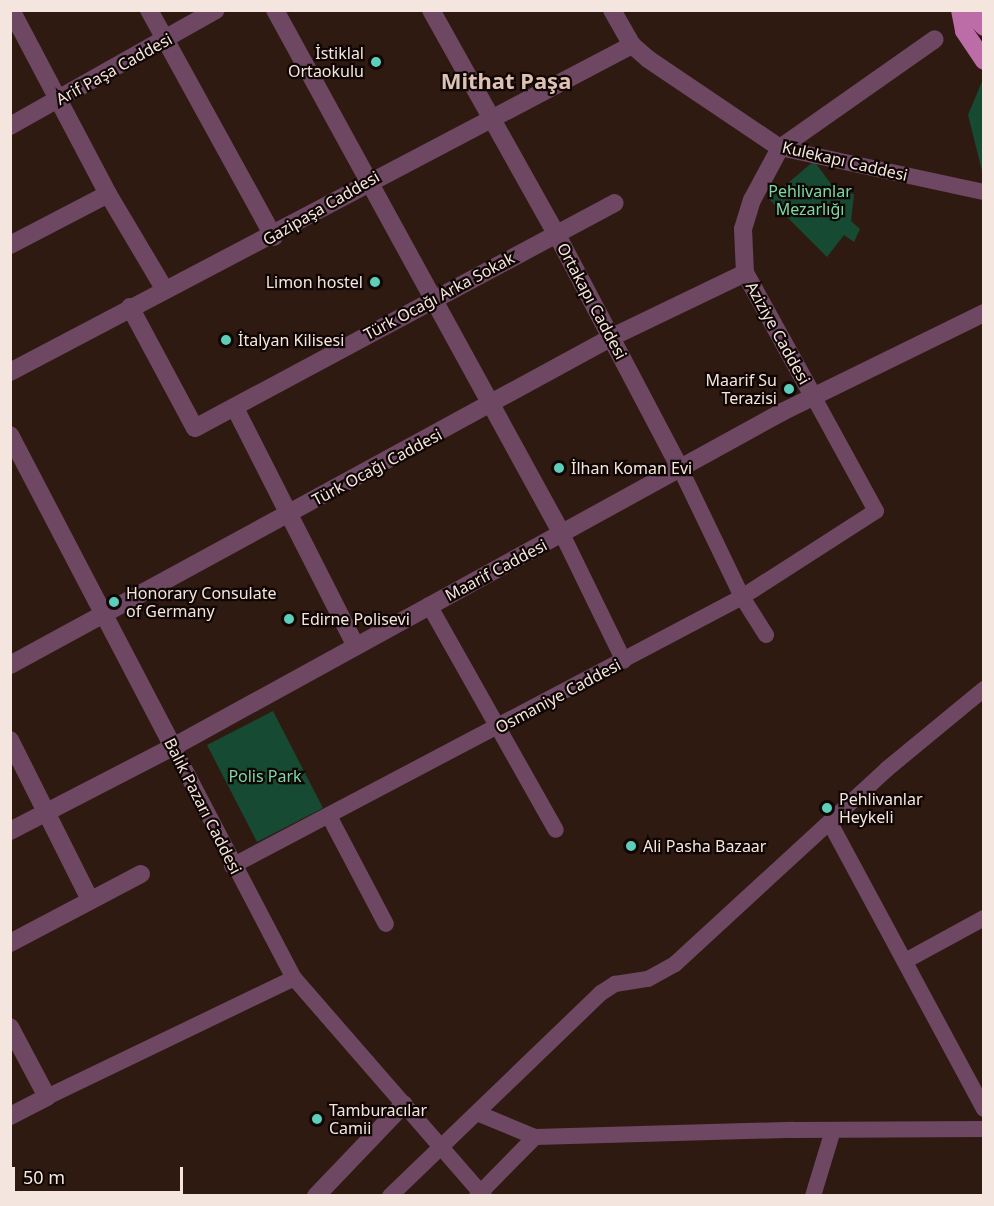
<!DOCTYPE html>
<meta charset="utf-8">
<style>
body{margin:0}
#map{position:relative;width:994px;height:1206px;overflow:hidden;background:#2f1a11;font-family:"Noto Sans",sans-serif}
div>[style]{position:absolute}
.green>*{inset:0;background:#164a32}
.pedestrian>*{height:16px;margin:-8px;padding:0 8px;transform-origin:8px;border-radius:8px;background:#6e4763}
.minor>*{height:18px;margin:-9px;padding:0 9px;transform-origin:9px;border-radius:9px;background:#6e4763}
.tertiary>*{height:18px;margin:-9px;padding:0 9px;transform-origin:9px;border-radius:9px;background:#6e4763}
.primary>*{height:18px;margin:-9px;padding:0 9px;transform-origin:9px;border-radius:9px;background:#bc6ca6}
.dots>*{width:16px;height:16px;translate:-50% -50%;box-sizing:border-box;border:3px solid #100705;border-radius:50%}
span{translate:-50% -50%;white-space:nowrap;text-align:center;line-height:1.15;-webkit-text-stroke:4.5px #100705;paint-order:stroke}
.poi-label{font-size:16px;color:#f4e5de}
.right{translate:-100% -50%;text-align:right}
.left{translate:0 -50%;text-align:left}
.street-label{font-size:16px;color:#f4e5de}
.park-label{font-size:16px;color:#79daa8}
.district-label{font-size:22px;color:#dec1b5;font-weight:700}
.frame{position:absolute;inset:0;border:12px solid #f4e5de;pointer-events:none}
.scale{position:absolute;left:12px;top:1167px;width:171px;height:27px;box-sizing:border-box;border:3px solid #f4e5de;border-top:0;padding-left:8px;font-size:18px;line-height:21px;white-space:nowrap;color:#f4e5de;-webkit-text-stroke:4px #100705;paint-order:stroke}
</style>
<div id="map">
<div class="green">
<div style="clip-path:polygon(983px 79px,984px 80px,983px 175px,968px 115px)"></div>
<div style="clip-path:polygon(814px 161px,837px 192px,854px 194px,851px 221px,860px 229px,854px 242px,844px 235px,827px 257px,769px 199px)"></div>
<div style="clip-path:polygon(273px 711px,323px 808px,257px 842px,207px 745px)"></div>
</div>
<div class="pedestrian">
<div style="left:780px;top:148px;width:209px;rotate:12.2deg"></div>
<div style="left:680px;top:468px;width:143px;rotate:64.3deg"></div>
<div style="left:742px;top:597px;width:45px;rotate:57.7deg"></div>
<div style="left:562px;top:534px;width:141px;rotate:64deg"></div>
<div style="left:429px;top:605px;width:258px;rotate:60.6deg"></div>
<div style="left:173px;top:747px;width:261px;rotate:62.4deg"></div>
<div style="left:294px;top:978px;width:284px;rotate:49deg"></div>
<div style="left:329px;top:816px;width:122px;rotate:62.2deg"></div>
<div style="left:830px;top:823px;width:325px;rotate:61.7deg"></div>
<div style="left:232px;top:866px;width:577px;rotate:-27.81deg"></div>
<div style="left:742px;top:597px;width:159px;rotate:-32.7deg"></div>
<div style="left:876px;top:511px;width:131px;rotate:-118.7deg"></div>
<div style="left:907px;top:960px;width:88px;rotate:-28.6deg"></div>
<div style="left:47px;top:1097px;width:274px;rotate:-25.7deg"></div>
<div style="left:477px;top:1113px;width:63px;rotate:22.5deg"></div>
<div style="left:535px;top:1137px;width:258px;rotate:-1.6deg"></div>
<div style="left:793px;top:1130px;width:191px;rotate:-0.3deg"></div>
<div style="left:390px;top:1196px;width:293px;rotate:-43.9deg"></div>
<div style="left:601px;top:993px;width:17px;rotate:-33deg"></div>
<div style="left:615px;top:984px;width:33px;rotate:-9deg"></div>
<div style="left:648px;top:979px;width:31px;rotate:-29deg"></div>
<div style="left:675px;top:964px;width:288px;rotate:-42.6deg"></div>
<div style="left:887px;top:769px;width:126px;rotate:-39.5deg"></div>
<div style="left:477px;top:1196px;width:83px;rotate:-45.5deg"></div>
<div style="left:813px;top:1196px;width:69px;rotate:-73.1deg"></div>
</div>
<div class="minor">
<div style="left:11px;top:10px;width:208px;rotate:62.2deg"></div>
<div style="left:108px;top:194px;width:112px;rotate:59.3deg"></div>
<div style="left:149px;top:10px;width:259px;rotate:61.2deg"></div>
<div style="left:275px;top:10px;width:597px;rotate:61.29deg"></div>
<div style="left:431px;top:10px;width:258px;rotate:60.8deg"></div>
<div style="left:557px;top:235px;width:263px;rotate:62.2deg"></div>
<div style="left:612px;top:10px;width:40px;rotate:60.3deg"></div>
<div style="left:632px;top:45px;width:21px;rotate:41deg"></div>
<div style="left:648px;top:59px;width:159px;rotate:34deg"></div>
<div style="left:10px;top:245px;width:110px;rotate:-27.5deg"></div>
<div style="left:130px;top:307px;width:137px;rotate:61.8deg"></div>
<div style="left:195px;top:428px;width:476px;rotate:-28.2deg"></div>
<div style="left:10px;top:372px;width:703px;rotate:-27.73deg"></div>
<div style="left:813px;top:396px;width:141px;rotate:-118.9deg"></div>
<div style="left:745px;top:273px;width:44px;rotate:-92.6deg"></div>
<div style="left:743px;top:229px;width:30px;rotate:-73deg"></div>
<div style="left:752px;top:200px;width:59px;rotate:-61.7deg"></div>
<div style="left:780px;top:148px;width:189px;rotate:-35.1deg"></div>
<div style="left:235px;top:408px;width:266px;rotate:63.1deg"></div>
<div style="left:10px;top:665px;width:686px;rotate:-28.58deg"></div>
<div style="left:612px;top:337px;width:148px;rotate:-25.7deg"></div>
<div style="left:10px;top:740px;width:179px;rotate:63.4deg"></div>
<div style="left:10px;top:943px;width:148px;rotate:-27.8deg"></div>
<div style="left:10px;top:1027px;width:79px;rotate:62.1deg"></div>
<div style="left:47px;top:1097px;width:42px;rotate:152.8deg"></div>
<div style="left:480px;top:1192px;width:5px;rotate:53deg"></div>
<div style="left:316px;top:1196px;width:127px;rotate:-46.3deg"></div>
</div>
<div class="tertiary">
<div style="left:10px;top:126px;width:236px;rotate:-29.4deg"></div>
<div style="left:10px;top:435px;width:352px;rotate:62.4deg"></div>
<div style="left:10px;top:831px;width:183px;rotate:-27.3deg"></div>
<div style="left:173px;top:747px;width:695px;rotate:-28.81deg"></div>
<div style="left:782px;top:412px;width:225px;rotate:-26.1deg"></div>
</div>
<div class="primary">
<div style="left:960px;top:10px;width:21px;rotate:79deg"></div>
<div style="left:964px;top:31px;width:36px;rotate:56deg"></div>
<div style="left:967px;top:10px;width:24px;rotate:45deg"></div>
</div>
<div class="dots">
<div style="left:376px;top:62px;background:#5cceba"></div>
<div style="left:375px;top:282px;background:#5cceba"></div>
<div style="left:226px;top:340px;background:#5cceba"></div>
<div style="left:789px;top:389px;background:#5cceba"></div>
<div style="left:559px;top:468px;background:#5cceba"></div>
<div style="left:114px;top:602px;background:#5cceba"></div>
<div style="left:289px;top:619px;background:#5cceba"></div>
<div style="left:827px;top:808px;background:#5cceba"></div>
<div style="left:631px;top:846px;background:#5cceba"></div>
<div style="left:317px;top:1119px;background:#5cceba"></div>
</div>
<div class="poi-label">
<span class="right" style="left:364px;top:62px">İstiklal<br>Ortaokulu</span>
<span class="right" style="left:363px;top:282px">Limon hostel</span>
<span class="left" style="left:238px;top:340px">İtalyan Kilisesi</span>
<span class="right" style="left:777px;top:389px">Maarif Su<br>Terazisi</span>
<span class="left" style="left:571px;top:468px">İlhan Koman Evi</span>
<span class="left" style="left:126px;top:602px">Honorary Consulate<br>of Germany</span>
<span class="left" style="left:301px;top:619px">Edirne Polisevi</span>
<span class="left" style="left:839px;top:808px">Pehlivanlar<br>Heykeli</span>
<span class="left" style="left:643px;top:846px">Ali Pasha Bazaar</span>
<span class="left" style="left:329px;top:1119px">Tamburacılar<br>Camii</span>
</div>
<div class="street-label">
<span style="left:114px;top:69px;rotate:-29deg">Arif Paşa Caddesi</span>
<span style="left:845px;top:161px;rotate:13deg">Kulekapı Caddesi</span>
<span style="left:321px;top:208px;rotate:-30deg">Gazipaşa Caddesi</span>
<span style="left:439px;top:296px;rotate:-28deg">Türk Ocağı Arka Sokak</span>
<span style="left:592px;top:301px;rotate:62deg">Ortakapı Caddesi</span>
<span style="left:778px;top:333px;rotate:61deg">Aziziye Caddesi</span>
<span style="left:377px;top:467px;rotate:-28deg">Türk Ocağı Caddesi</span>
<span style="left:496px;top:570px;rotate:-28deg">Maarif Caddesi</span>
<span style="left:558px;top:696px;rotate:-28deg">Osmaniye Caddesi</span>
<span style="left:203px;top:806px;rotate:63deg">Balık Pazarı Caddesi</span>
</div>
<div class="park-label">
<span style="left:810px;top:200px">Pehlivanlar<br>Mezarlığı</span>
<span style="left:265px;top:776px">Polis Park</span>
</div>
<div class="district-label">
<span style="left:506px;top:81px">Mithat Paşa</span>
</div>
<div class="frame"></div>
<div class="scale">50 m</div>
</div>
